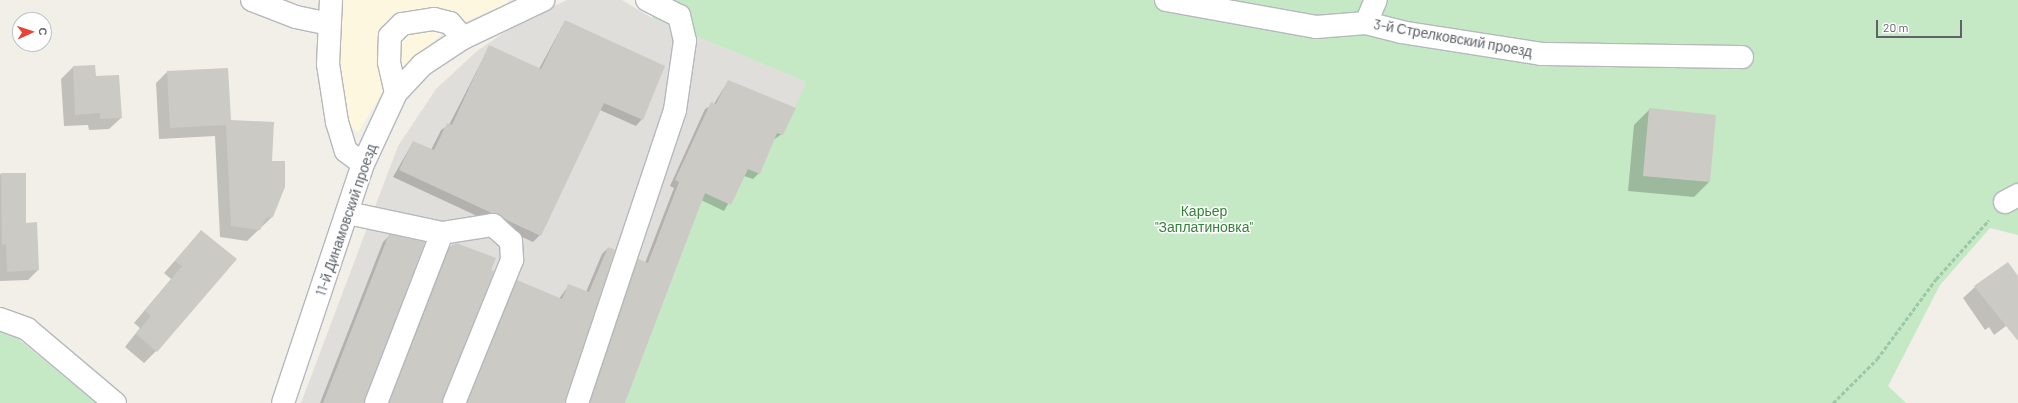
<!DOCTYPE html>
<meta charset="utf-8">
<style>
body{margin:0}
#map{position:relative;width:2018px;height:403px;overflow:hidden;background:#f1efe8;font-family:Barlow,sans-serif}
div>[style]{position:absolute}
.commercial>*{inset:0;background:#fef7e0}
.industrial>*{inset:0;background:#e0deda}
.green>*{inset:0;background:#c5e8c5}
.shadow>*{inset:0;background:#0003}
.building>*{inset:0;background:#cccac5}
.path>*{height:2.5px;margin-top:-1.25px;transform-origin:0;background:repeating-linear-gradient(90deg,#9cc7a9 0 4px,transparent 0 6px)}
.roads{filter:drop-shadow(1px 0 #b5b8bc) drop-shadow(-1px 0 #b5b8bc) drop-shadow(0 1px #b5b8bc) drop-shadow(0 -1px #b5b8bc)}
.minor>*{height:22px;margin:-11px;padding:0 11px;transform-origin:11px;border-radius:11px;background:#fff}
span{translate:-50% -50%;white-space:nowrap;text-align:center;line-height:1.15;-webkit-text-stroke:3px #fff;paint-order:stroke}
.street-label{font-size:14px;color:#5f6368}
.park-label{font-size:14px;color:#348238}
.north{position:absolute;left:12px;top:12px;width:40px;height:40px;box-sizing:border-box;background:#fff;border:1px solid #bfc1c3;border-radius:50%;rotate:87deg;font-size:11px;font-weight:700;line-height:16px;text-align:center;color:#5f6368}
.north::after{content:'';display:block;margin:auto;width:14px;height:18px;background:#ea4335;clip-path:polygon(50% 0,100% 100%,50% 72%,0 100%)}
.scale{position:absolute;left:1876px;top:20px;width:86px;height:18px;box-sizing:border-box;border:2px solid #5f6368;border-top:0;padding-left:5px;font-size:12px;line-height:14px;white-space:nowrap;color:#5f6368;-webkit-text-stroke:3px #fff;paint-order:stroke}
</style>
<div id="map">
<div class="commercial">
<div style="clip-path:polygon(342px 0,508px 0,508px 3px,446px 30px,388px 82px,358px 133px,343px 118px,339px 60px)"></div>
</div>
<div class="industrial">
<div style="clip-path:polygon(567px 0,622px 0,652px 18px,806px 82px,783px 135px,760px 174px,731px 205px,705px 193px,625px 403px,301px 403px,398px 146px,436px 89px,477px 51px,517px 24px)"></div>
</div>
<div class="green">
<div style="clip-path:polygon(659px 0,2018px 0,2018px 235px,1990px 228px,1940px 285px,1888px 386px,1906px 403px,625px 403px,705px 193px,731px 205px,748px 169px,760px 174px,777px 133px,783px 134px,806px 82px,652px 18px)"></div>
<div style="clip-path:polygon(0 330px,10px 332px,96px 403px,0 403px)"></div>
</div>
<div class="shadow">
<div style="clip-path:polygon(565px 21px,642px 119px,636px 126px,600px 110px,540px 235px,533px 242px,393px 177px,413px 142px,431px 150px,441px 130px,449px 125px,489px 47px,539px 69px)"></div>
<div style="clip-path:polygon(73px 67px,121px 118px,109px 129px,89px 130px,88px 125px,64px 126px,61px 79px)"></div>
<div style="clip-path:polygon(167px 72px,230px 121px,272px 217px,247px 241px,220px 237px,215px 136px,159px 139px,156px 83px)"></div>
<div style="clip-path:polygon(728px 81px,782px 134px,773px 140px,759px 173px,753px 179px,744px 176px,724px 211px,701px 200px,623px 403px,587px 403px,632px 267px,639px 260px,645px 263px,674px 188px,670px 186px,705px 109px,714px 104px)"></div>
<div style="clip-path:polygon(1650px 109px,1709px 182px,1694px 197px,1628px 191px,1634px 125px)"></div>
<div style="clip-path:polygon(0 174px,25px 174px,25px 224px,38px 270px,28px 280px,0 281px)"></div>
<div style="clip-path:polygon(201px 231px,156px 351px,144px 363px,125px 347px,140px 328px,134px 323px,171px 279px,164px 273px)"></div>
<div style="clip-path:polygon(389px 236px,364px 403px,320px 403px,383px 242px)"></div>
<div style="clip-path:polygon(453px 245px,494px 259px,442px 403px,386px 403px,446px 251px)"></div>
<div style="clip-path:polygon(608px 248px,565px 403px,464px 403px,511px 288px,518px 281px,559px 299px,568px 286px,586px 292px,602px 254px)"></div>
<div style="clip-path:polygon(2018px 278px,2018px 317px,1994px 335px,1989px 327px,1985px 330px,1963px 298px,1975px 287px)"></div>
</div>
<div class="building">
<div style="clip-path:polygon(565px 20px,665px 66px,643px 120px,604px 103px,541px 236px,399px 170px,413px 141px,434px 150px,447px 123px,452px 125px,489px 45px,541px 69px)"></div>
<div style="clip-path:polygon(95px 65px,96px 76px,119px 75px,122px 118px,100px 119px,100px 113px,75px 115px,73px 66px)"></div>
<div style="clip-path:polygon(228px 68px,231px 120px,274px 122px,272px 161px,285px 161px,285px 187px,273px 217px,266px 218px,260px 230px,231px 226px,226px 125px,170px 128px,167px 71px)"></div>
<div style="clip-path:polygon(728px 80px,796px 108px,783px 135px,777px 133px,760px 174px,748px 169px,731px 205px,705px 193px,625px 403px,590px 403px,638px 259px,648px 263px,679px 182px,675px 180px,711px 102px,716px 104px)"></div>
<div style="clip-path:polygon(1649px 108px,1716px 115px,1710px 182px,1643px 176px)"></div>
<div style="clip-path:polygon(1px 173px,26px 173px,26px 223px,37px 222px,39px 270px,7px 272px,6px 244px,2px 245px)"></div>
<div style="clip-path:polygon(201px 230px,237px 259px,157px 352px,136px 334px,151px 316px,145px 311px,182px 266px,175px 261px)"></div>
<div style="clip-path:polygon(389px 234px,425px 242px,364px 403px,323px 403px)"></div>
<div style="clip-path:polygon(456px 243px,496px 258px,491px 270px,494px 271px,442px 403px,389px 403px,449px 249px)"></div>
<div style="clip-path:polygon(608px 247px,615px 250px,565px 403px,467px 403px,517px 280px,562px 299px,568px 284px,589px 292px)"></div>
<div style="clip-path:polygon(2008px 262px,2018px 276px,2018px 341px,1974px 286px)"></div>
</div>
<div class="path">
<div style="left:1833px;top:403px;width:62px;rotate:-45deg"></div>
<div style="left:1877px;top:359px;width:99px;rotate:-53.6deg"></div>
<div style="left:1936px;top:279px;width:79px;rotate:-48.1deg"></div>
</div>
<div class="roads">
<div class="minor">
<div style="left:252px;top:0;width:47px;rotate:21.1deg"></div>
<div style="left:296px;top:17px;width:34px;rotate:12deg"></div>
<div style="left:331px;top:0;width:64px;rotate:92.7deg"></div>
<div style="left:328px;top:64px;width:59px;rotate:81.2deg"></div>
<div style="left:337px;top:122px;width:30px;rotate:73deg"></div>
<div style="left:346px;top:151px;width:21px;rotate:37deg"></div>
<div style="left:1166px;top:0;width:152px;rotate:10.2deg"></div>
<div style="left:1316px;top:27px;width:50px;rotate:-4.6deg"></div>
<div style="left:1366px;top:23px;width:36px;rotate:14deg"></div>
<div style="left:1401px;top:32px;width:142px;rotate:8.9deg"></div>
<div style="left:1541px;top:54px;width:201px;rotate:0.9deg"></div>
<div style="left:1366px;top:23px;width:25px;rotate:-67deg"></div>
<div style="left:396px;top:93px;width:32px;rotate:-103deg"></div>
<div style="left:389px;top:62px;width:26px;rotate:-88deg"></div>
<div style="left:390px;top:36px;width:17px;rotate:-45deg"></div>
<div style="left:402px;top:24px;width:32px;rotate:-9deg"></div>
<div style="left:434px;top:19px;width:16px;rotate:14deg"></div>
<div style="left:450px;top:23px;width:20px;rotate:49deg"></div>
<div style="left:2005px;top:202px;width:15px;rotate:-28deg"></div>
<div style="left:348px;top:213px;width:96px;rotate:12deg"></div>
<div style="left:442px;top:233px;width:52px;rotate:-8.9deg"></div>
<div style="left:493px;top:225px;width:24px;rotate:42deg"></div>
<div style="left:511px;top:241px;width:19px;rotate:87deg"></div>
<div style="left:512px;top:260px;width:154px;rotate:112.1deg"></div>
<div style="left:0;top:319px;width:29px;rotate:20deg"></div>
<div style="left:27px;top:329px;width:115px;rotate:40.1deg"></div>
<div style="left:283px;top:403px;width:252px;rotate:-71.5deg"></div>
<div style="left:363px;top:164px;width:78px;rotate:-65.1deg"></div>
<div style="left:396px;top:93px;width:38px;rotate:-47deg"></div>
<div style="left:422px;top:65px;width:49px;rotate:-33.4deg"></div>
<div style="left:463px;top:38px;width:89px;rotate:-25.4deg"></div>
<div style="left:376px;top:403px;width:182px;rotate:-68.8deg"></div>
<div style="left:577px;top:403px;width:309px;rotate:-71.5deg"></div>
<div style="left:675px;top:110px;width:70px;rotate:-81.8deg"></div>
<div style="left:685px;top:41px;width:26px;rotate:-103deg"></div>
<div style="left:679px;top:16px;width:36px;rotate:-153deg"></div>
</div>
</div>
<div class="street-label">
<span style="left:1453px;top:38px;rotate:10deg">3-й Стрелковский проезд</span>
<span style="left:346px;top:220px;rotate:-71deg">11-й Динамовский проезд</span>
</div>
<div class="park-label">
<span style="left:1204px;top:219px">Карьер<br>"Заплатиновка"</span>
</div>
<div class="north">С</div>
<div class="scale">20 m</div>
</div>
